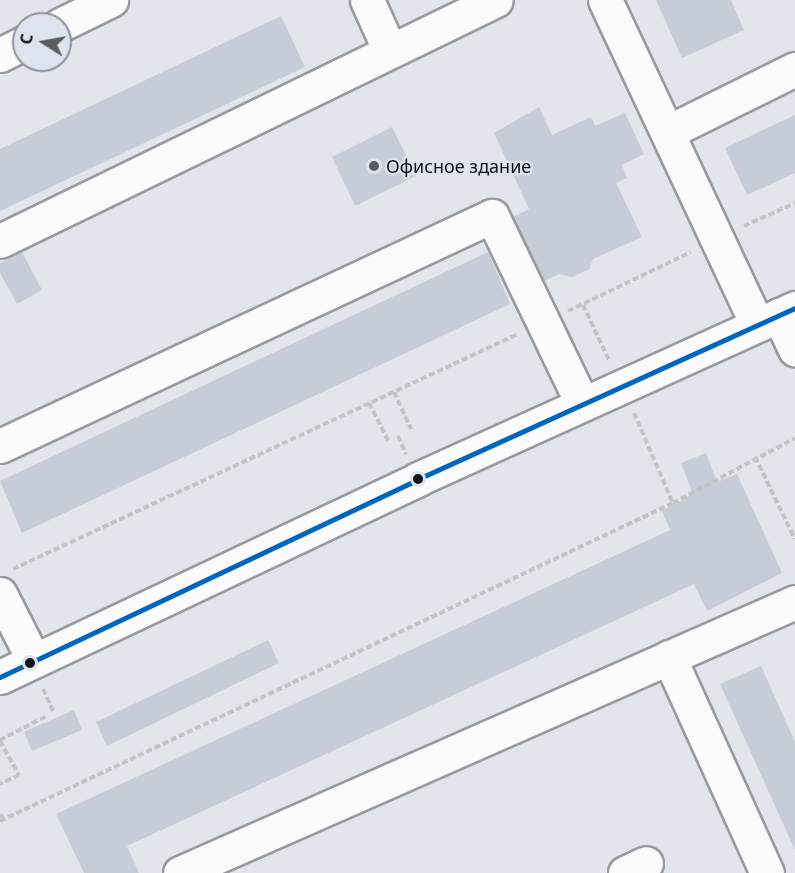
<!DOCTYPE html>
<meta charset="utf-8">
<style>
body{margin:0}
#map{position:relative;width:795px;height:873px;overflow:hidden;background:#e2e5eb;font-family:"Noto Sans",sans-serif}
div>[style]{position:absolute}
.building>*{inset:0;background:#c7cdd8}
.path>*{height:4px;margin-top:-2px;transform-origin:0;background:repeating-linear-gradient(90deg,#c2c4c5 0 6px,transparent 0 9px)}
.roads{filter:drop-shadow(2px 0 #989a9f) drop-shadow(-2px 0 #989a9f) drop-shadow(0 2px #989a9f) drop-shadow(0 -2px #989a9f)}
.minor>*{height:33px;margin:-16.5px;padding:0 16.5px;transform-origin:16.5px;border-radius:16.5px;background:#fbfbfc}
.bus-1>*{height:4.5px;margin:-2.25px;padding:0 2.25px;transform-origin:2.25px;border-radius:2.25px;background:#0065bd}
.dots>*{width:16px;height:16px;translate:-50% -50%;box-sizing:border-box;border:3px solid #dee4ef;border-radius:50%}
span{translate:-50% -50%;white-space:nowrap;text-align:center;line-height:1.15;-webkit-text-stroke:4.5px #dee4ef;paint-order:stroke}
.poi-label{font-size:18px;color:#111317}
.left{translate:0 -50%;text-align:left}
.north{position:absolute;left:12px;top:12px;width:60px;height:60px;box-sizing:border-box;background:#dee4ef;border:2px solid #8c9099;border-radius:50%;rotate:281deg;font-size:16px;font-weight:700;line-height:24px;text-align:center;color:#111317}
.north::after{content:'';display:block;margin:auto;width:21px;height:27px;background:#5a5c61;clip-path:polygon(50% 0,100% 100%,50% 72%,0 100%)}
</style>
<div id="map">
<div class="building">
<div style="clip-path:polygon(656px 0,731px 0,744px 30px,682px 58px)"></div>
<div style="clip-path:polygon(281px 16px,305px 67px,0 211px,0 149px)"></div>
<div style="clip-path:polygon(539px 107px,552px 135px,591px 117px,595px 126px,625px 113px,644px 154px,622px 165px,627px 178px,616px 183px,642px 237px,593px 259px,589px 269px,572px 277px,559px 274px,544px 281px,513px 217px,529px 209px,494px 133px)"></div>
<div style="clip-path:polygon(795px 115px,795px 173px,747px 195px,725px 148px)"></div>
<div style="clip-path:polygon(392px 127px,416px 176px,355px 206px,332px 157px)"></div>
<div style="clip-path:polygon(22px 252px,42px 290px,17px 304px,0 273px,0 263px)"></div>
<div style="clip-path:polygon(488px 252px,510px 304px,22px 533px,0 481px)"></div>
<div style="clip-path:polygon(706px 453px,717px 482px,737px 474px,782px 573px,707px 611px,694px 584px,127px 846px,139px 873px,84px 873px,56px 814px,670px 530px,662px 511px,693px 494px,681px 463px)"></div>
<div style="clip-path:polygon(268px 640px,279px 663px,107px 746px,96px 722px)"></div>
<div style="clip-path:polygon(761px 666px,795px 742px,795px 850px,720px 684px)"></div>
<div style="clip-path:polygon(74px 710px,82px 730px,32px 751px,24px 732px)"></div>
</div>
<div class="path">
<div style="left:744px;top:226px;width:56px;rotate:-24.3deg"></div>
<div style="left:583px;top:305px;width:61px;rotate:64.7deg"></div>
<div style="left:568px;top:311px;width:136px;rotate:-25.6deg"></div>
<div style="left:394px;top:392px;width:41px;rotate:65.3deg"></div>
<div style="left:369px;top:403px;width:42px;rotate:62.8deg"></div>
<div style="left:634px;top:413px;width:98px;rotate:66.6deg"></div>
<div style="left:398px;top:436px;width:20px;rotate:66deg"></div>
<div style="left:755px;top:457px;width:91px;rotate:64deg"></div>
<div style="left:13px;top:569px;width:557px;rotate:-24.95deg"></div>
<div style="left:43px;top:689px;width:26px;rotate:65deg"></div>
<div style="left:0;top:740px;width:51px;rotate:-27.1deg"></div>
<div style="left:0;top:741px;width:39px;rotate:61deg"></div>
<div style="left:19px;top:775px;width:21px;rotate:155deg"></div>
<div style="left:0;top:814px;width:6px;rotate:59deg"></div>
<div style="left:0;top:821px;width:744px;rotate:-25.29deg"></div>
<div style="left:673px;top:503px;width:138px;rotate:-28deg"></div>
</div>
<div class="roads">
<div class="minor">
<div style="left:367px;top:0;width:54px;rotate:65.8deg"></div>
<div style="left:605px;top:0;width:359px;rotate:64.9deg"></div>
<div style="left:60px;top:25px;width:57px;rotate:-26.1deg"></div>
<div style="left:0;top:55px;width:27px;rotate:-27deg"></div>
<div style="left:668px;top:132px;width:142px;rotate:-26.4deg"></div>
<div style="left:0;top:241px;width:551px;rotate:-25.91deg"></div>
<div style="left:779px;top:315px;width:38px;rotate:65deg"></div>
<div style="left:0;top:446px;width:543px;rotate:-25.06deg"></div>
<div style="left:492px;top:216px;width:208px;rotate:64.3deg"></div>
<div style="left:0;top:594px;width:75px;rotate:63.1deg"></div>
<div style="left:669px;top:657px;width:237px;rotate:65.6deg"></div>
<div style="left:0;top:677px;width:463px;rotate:-25.3deg"></div>
<div style="left:418px;top:479px;width:414px;rotate:-24.4deg"></div>
<div style="left:180px;top:873px;width:672px;rotate:-23.78deg"></div>
<div style="left:625px;top:873px;width:23px;rotate:-25deg"></div>
</div>
</div>
<div class="bus-1">
<div style="left:0;top:677px;width:463px;rotate:-25.3deg"></div>
<div style="left:418px;top:479px;width:414px;rotate:-24.4deg"></div>
</div>
<div class="dots">
<div style="left:374px;top:166px;background:#5a5c61"></div>
<div style="left:418px;top:479px;background:#111317"></div>
<div style="left:30px;top:663px;background:#111317"></div>
</div>
<div class="poi-label">
<span class="left" style="left:386px;top:166px">Офисное здание</span>
</div>
<div class="north">С</div>
</div>
